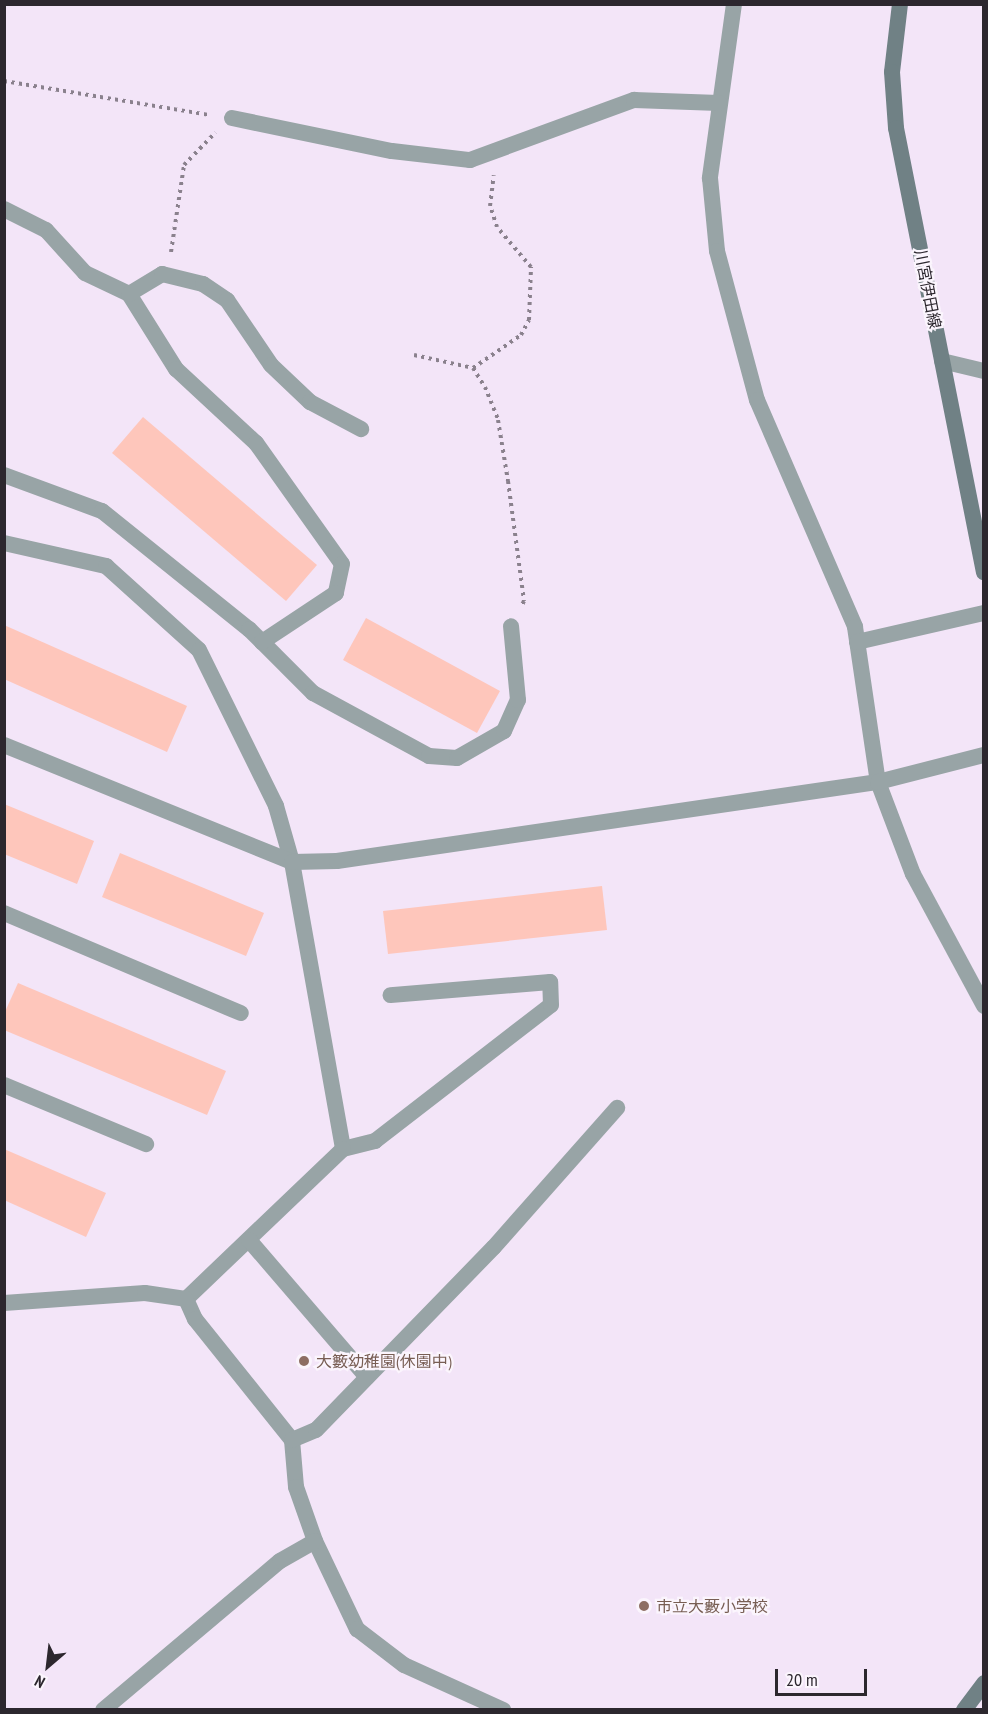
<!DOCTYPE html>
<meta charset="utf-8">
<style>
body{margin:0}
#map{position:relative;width:988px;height:1714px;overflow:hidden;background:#f3e5f8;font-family:"PT Sans Narrow","Noto Sans JP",sans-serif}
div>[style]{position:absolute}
.building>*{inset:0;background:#fec6bb}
.path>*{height:4px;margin-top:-2px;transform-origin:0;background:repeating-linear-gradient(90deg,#8a818d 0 3px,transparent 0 7.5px)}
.service>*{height:16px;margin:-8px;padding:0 8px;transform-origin:8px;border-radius:8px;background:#98a4a6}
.minor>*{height:16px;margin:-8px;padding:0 8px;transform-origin:8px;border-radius:8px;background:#98a4a6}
.tertiary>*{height:16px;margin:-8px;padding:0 8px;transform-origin:8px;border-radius:8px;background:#98a4a6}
.secondary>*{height:16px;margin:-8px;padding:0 8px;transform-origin:8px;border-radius:8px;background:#708185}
.dots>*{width:16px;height:16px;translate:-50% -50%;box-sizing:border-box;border:3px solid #fbf5fd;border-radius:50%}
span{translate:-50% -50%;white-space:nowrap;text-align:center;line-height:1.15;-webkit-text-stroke:4.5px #fbf5fd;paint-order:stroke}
.street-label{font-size:16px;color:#2c272e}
.education-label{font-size:16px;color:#785e54}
.left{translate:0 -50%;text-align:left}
.frame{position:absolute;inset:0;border:6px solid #2c272e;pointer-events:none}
.north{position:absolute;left:18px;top:1636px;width:60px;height:60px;-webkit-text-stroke:4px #fbf5fd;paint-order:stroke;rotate:208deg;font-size:16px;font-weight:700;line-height:24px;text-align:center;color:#2c272e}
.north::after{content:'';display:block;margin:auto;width:21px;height:27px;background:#2c272e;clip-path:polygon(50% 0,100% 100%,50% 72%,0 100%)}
.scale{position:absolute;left:775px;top:1669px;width:92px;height:27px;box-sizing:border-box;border:3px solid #2c272e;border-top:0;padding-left:8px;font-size:18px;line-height:21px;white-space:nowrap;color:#2c272e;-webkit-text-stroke:4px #fbf5fd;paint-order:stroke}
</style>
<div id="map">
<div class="building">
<div style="clip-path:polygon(143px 417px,317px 565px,286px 601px,112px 453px)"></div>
<div style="clip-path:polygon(366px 618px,500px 691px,477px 733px,343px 660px)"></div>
<div style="clip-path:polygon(4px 625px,187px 706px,167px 752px,4px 679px)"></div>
<div style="clip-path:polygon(4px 804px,94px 841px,77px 884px,4px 854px)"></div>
<div style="clip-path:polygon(120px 853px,264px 913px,246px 956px,102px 897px)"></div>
<div style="clip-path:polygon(602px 886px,607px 930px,388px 954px,383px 911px)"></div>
<div style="clip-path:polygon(18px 983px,226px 1071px,207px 1115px,4px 1030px,4px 1014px)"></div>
<div style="clip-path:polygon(4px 1149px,106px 1193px,86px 1237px,4px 1200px)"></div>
</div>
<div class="path">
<div style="left:4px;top:81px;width:209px;rotate:9.4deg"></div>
<div style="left:171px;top:252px;width:88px;rotate:-81.5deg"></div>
<div style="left:184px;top:165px;width:45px;rotate:-45.9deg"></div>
<div style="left:414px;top:355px;width:60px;rotate:12.4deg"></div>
<div style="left:473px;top:368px;width:22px;rotate:58deg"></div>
<div style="left:485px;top:387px;width:35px;rotate:68deg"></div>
<div style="left:498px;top:420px;width:62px;rotate:80.7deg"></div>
<div style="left:508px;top:481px;width:121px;rotate:82.4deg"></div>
<div style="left:524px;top:601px;width:7px;rotate:117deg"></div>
<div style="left:473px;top:368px;width:58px;rotate:-34.5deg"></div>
<div style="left:521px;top:335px;width:17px;rotate:-62deg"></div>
<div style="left:529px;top:320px;width:53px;rotate:-87.8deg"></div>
<div style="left:531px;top:267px;width:52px;rotate:-130.4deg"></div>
<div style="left:497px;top:227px;width:22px;rotate:-108deg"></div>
<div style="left:490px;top:206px;width:31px;rotate:-83deg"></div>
</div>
<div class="service">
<div style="left:4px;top:475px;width:104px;rotate:20.2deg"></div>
<div style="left:102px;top:511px;width:189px;rotate:38.8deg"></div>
<div style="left:249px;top:629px;width:91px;rotate:45deg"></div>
<div style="left:313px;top:693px;width:132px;rotate:28.5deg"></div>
<div style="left:429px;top:756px;width:28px;rotate:4deg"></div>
<div style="left:457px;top:758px;width:54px;rotate:-29.9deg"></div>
<div style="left:504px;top:731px;width:34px;rotate:-66deg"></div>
<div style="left:518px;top:700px;width:74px;rotate:-95.4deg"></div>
<div style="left:4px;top:913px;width:257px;rotate:22.9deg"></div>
<div style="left:4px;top:1085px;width:154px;rotate:22.6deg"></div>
<div style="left:343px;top:1149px;width:33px;rotate:-14deg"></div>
<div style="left:375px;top:1141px;width:222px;rotate:-37.7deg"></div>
<div style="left:551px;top:1005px;width:23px;rotate:-92deg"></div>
<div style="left:550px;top:982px;width:160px;rotate:175.3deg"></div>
</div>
<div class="minor">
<div style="left:734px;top:4px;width:176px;rotate:97.9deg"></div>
<div style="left:710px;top:178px;width:73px;rotate:84.5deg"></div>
<div style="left:717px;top:251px;width:154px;rotate:75deg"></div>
<div style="left:757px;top:400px;width:247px;rotate:66.6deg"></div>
<div style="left:855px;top:627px;width:157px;rotate:81.6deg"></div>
<div style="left:878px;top:782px;width:98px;rotate:69.2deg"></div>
<div style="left:913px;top:874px;width:150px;rotate:61.7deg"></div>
<div style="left:232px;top:118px;width:163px;rotate:11.7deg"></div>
<div style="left:392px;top:151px;width:79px;rotate:6.6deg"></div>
<div style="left:470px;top:160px;width:175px;rotate:-20.1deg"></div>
<div style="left:634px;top:100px;width:85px;rotate:2deg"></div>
<div style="left:4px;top:209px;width:47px;rotate:26.6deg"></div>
<div style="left:46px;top:230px;width:58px;rotate:47.8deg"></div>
<div style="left:85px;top:273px;width:49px;rotate:25.5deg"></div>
<div style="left:129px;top:294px;width:89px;rotate:57.9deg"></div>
<div style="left:176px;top:369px;width:109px;rotate:42.8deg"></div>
<div style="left:256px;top:443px;width:148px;rotate:54.6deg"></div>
<div style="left:342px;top:564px;width:30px;rotate:102deg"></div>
<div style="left:336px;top:593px;width:89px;rotate:146.5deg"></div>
<div style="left:129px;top:294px;width:39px;rotate:-31deg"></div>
<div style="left:162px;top:274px;width:42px;rotate:13.7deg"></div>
<div style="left:203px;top:284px;width:29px;rotate:34deg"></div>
<div style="left:227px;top:300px;width:78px;rotate:55.9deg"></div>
<div style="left:271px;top:365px;width:54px;rotate:43.5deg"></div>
<div style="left:310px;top:402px;width:58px;rotate:27.9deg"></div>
<div style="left:4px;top:543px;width:105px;rotate:12.7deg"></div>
<div style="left:106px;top:566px;width:125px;rotate:42.1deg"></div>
<div style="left:199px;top:650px;width:174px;rotate:63.7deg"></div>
<div style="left:276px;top:806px;width:58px;rotate:74.1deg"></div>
<div style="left:292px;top:862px;width:291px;rotate:79.9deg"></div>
<div style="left:343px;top:1149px;width:217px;rotate:136.3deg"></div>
<div style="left:857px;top:642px;width:130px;rotate:-12.9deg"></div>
<div style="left:4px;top:745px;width:311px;rotate:22.1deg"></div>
<div style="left:292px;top:862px;width:45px;rotate:-1.3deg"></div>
<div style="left:337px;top:861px;width:547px;rotate:-8.31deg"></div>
<div style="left:878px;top:782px;width:109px;rotate:-14.3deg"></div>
<div style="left:249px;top:1240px;width:181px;rotate:49.3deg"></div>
<div style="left:186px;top:1299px;width:22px;rotate:66deg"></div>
<div style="left:195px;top:1319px;width:155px;rotate:51.3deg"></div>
<div style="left:292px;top:1440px;width:47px;rotate:85.1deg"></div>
<div style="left:296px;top:1487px;width:57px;rotate:70.6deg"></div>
<div style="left:315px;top:1541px;width:98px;rotate:64.5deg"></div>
<div style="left:357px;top:1629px;width:59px;rotate:37.5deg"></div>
<div style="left:404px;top:1665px;width:109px;rotate:24.4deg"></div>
<div style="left:4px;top:1303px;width:141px;rotate:-4.1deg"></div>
<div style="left:145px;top:1293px;width:41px;rotate:8.3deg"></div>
<div style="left:292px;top:1440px;width:26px;rotate:-23deg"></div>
<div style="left:316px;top:1430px;width:255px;rotate:-45.8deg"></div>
<div style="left:494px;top:1247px;width:186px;rotate:-48.5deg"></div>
<div style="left:103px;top:1710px;width:231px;rotate:-40.1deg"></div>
<div style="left:280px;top:1561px;width:40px;rotate:-29.7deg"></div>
</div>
<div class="tertiary">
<div style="left:942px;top:361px;width:43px;rotate:13.4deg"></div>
</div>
<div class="secondary">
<div style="left:900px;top:4px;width:68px;rotate:96.7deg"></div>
<div style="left:892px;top:72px;width:56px;rotate:85.9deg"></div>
<div style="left:896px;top:128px;width:453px;rotate:78.8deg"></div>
<div style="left:964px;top:1710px;width:34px;rotate:-53deg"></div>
</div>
<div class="dots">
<div style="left:304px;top:1361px;background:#8d6e63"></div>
<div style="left:644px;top:1606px;background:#8d6e63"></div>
</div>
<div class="street-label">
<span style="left:928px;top:289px;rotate:79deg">川宮伊田線</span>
</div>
<div class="education-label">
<span class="left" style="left:316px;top:1361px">大籔幼稚園(休園中)</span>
<span class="left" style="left:656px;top:1606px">市立大藪小学校</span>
</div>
<div class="frame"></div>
<div class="north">N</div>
<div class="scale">20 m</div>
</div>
